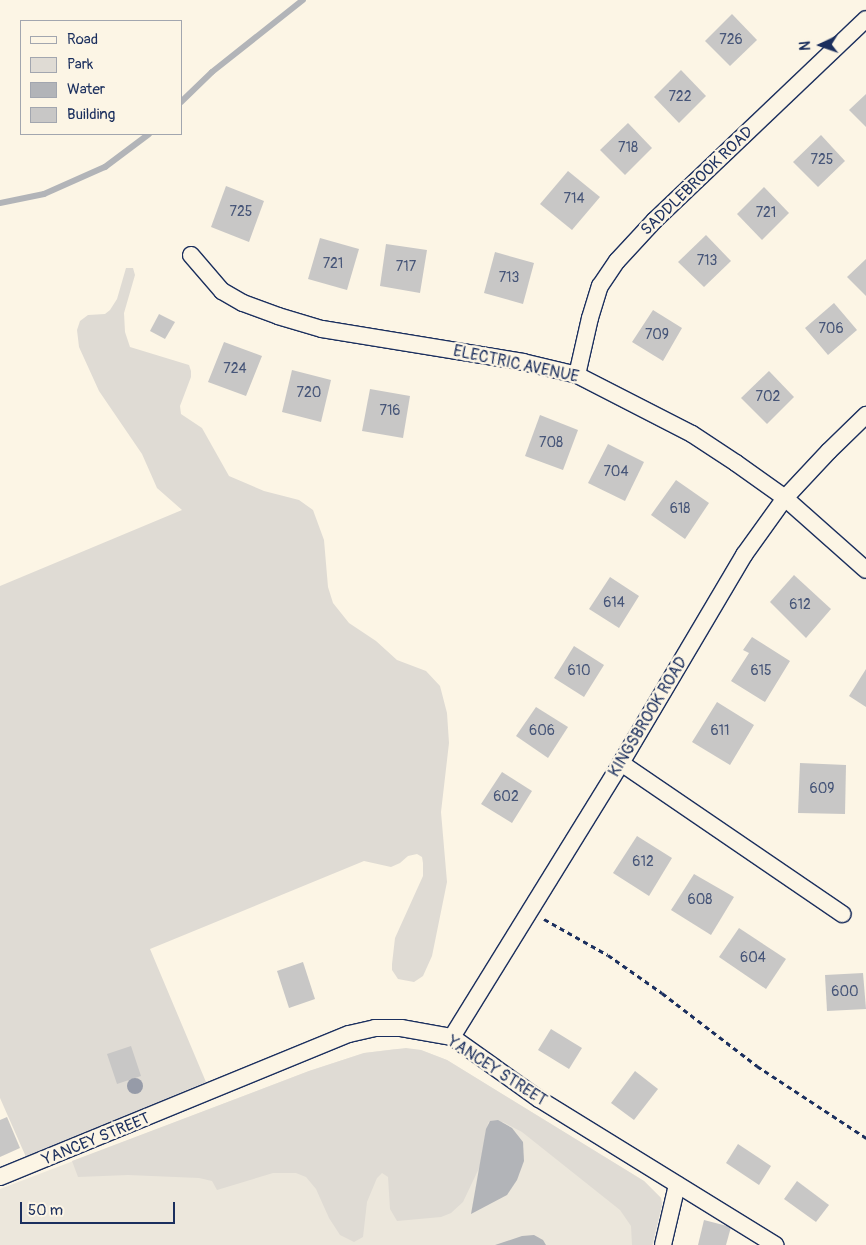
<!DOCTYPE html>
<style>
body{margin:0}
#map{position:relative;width:866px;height:1245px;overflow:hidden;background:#fcf5e5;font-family:Pangolin,sans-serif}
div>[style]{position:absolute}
.built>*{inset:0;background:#ece7dc}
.green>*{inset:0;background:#dfdbd4}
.water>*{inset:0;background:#b2b4b8}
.stream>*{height:6px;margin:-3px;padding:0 3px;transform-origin:3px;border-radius:3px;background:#b2b4b8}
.building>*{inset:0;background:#c8c7c6}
.path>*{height:3px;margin-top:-1.5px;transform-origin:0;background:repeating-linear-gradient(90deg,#1b2f5e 0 5px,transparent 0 9px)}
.roads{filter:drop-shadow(1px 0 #1b2f5e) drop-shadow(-1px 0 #1b2f5e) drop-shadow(0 1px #1b2f5e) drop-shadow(0 -1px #1b2f5e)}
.minor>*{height:16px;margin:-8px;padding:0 8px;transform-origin:8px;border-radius:8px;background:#fcf5e5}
.trees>*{width:16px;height:16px;margin:-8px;border-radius:50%;background:#969ba8}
span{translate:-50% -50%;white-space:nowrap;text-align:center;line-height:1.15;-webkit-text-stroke:5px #fcf5e5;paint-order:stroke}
.number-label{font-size:14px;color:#465578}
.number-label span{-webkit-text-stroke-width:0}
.street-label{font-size:16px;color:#1b2f5e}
.legend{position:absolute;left:20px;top:20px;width:162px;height:115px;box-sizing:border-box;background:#fcf5e5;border:1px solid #a2a6af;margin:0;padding:6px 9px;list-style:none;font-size:15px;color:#1b2f5e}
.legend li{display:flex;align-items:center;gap:10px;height:25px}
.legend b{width:25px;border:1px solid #a2a6af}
.north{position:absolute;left:796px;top:20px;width:50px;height:50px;-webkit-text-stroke:4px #fcf5e5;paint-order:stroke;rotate:267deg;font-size:14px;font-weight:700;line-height:20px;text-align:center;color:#1b2f5e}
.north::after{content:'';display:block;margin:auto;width:18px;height:22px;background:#1b2f5e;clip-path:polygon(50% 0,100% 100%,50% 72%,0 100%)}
.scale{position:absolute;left:20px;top:1202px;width:155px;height:22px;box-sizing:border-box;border:2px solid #1b2f5e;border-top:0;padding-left:6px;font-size:15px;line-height:18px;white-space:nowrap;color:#1b2f5e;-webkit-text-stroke:4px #fcf5e5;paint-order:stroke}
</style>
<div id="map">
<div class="built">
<div style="clip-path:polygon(396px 1049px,421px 1050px,447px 1060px,644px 1181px,661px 1198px,662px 1205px,653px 1245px,0 1245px,0 1189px,309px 1071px,364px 1053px)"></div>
</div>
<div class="green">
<div style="clip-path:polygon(126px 268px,133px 268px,135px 275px,124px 313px,125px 332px,130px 347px,189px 365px,191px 371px,191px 377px,180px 406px,181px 414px,202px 428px,229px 476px,264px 491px,299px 500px,313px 510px,324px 540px,328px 587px,333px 603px,349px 623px,376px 641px,397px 660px,426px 671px,440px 686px,447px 713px,449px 743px,441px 812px,447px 882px,432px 956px,423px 976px,414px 982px,398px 979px,392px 970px,392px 964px,395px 938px,423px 876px,423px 863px,422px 857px,417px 854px,408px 856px,400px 863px,391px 867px,364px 861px,150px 949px,206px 1082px,26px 1157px,0 1098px,0 586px,182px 510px,157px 488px,142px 454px,99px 391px,79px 347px,77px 330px,80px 321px,88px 315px,105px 314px,110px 310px,117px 299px)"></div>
<div style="clip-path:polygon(406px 1048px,421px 1050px,447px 1060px,644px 1181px,661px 1198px,662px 1205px,652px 1245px,632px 1245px,631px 1226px,620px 1210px,522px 1132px,503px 1122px,490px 1121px,488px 1123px,481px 1164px,463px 1202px,451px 1213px,441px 1217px,397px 1221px,390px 1209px,388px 1177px,382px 1173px,377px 1178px,367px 1202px,363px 1237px,354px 1242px,340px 1235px,329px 1218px,316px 1189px,306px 1177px,296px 1173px,273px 1173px,217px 1190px,212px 1181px,199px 1178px,128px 1175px,78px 1177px,72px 1161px,309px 1071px,364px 1053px)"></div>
</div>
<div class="water">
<div style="clip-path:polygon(498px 1120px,512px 1128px,523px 1142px,524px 1161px,517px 1180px,507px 1195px,471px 1214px,486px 1129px,490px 1121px)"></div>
<div style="clip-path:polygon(534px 1235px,543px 1240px,546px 1245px,495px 1245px,522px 1236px)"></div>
</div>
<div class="stream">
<div style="left:181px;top:102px;width:43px;rotate:-44.1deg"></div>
<div style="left:212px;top:72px;width:116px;rotate:-38.4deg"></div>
<div style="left:0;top:203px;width:45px;rotate:-11.6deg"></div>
<div style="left:44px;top:194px;width:67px;rotate:-23.9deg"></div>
<div style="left:105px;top:167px;width:55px;rotate:-36.9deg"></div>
</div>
<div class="building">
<div style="clip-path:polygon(732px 14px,757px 40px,730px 66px,705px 41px)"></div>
<div style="clip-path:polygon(681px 70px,706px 96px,679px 123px,654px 97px)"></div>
<div style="clip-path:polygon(866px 94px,866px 127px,849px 110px)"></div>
<div style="clip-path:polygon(628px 123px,652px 148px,625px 175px,600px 150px)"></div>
<div style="clip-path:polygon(821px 135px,845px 161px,818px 187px,793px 162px)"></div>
<div style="clip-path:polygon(568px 171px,600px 197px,572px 230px,540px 204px)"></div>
<div style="clip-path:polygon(226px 186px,264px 201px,249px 242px,211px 227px)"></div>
<div style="clip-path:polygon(764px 187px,789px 213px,762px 240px,737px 214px)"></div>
<div style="clip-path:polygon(706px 235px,731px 261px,704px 287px,678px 262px)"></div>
<div style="clip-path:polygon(320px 238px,359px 249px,347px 290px,308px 279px)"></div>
<div style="clip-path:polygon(386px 244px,427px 250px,420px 293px,380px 286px)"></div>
<div style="clip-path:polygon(495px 252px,534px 263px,523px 304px,484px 293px)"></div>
<div style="clip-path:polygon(866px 259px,866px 296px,847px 277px)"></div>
<div style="clip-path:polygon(834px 303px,857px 330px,828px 355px,805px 328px)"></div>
<div style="clip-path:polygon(653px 310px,682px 328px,663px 361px,632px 342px)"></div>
<div style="clip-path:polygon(159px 314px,175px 322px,165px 339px,150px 331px)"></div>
<div style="clip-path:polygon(224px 342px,262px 356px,246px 396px,208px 382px)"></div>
<div style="clip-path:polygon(292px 370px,331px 380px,321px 422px,282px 412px)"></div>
<div style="clip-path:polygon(769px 371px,794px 397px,767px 424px,741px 398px)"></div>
<div style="clip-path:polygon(370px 389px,410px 396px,403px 438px,362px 431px)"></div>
<div style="clip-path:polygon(540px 415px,578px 430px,563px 470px,525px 456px)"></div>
<div style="clip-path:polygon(608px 444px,644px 462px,625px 501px,588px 483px)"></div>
<div style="clip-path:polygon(676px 480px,709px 503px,685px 539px,651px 515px)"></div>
<div style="clip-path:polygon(794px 575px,831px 609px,806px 638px,770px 602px)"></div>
<div style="clip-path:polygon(610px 577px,639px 596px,619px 628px,589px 609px)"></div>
<div style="clip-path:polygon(752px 637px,790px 661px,765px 702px,731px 681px,749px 653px,743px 650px)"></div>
<div style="clip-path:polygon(574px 646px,604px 665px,584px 697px,554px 678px)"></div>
<div style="clip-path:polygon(866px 669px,866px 707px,849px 696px)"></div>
<div style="clip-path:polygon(717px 702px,754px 725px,730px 765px,692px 742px)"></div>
<div style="clip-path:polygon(536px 707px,568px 727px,548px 758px,516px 736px)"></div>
<div style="clip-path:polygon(800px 763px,846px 765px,845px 814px,798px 813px)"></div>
<div style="clip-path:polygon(502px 772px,532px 791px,512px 823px,481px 804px)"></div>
<div style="clip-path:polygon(637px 836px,672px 858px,649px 896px,613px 873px)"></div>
<div style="clip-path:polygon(694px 874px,734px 897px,711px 935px,671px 910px)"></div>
<div style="clip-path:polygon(739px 928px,786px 959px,766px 989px,719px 957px)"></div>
<div style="clip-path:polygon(303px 962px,315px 999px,289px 1008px,277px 971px)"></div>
<div style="clip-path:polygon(863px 973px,866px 1009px,827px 1011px,825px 975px)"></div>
<div style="clip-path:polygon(551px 1029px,582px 1048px,569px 1069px,538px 1050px)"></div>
<div style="clip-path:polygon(131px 1046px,141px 1076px,117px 1084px,107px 1054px)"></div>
<div style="clip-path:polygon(635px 1071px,658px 1089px,634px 1120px,611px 1103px)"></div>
<div style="clip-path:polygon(7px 1117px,20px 1148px,0 1157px,0 1120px)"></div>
<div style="clip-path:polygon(738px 1144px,771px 1166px,759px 1185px,726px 1163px)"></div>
<div style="clip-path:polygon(797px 1181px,829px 1205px,816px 1222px,784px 1199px)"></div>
<div style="clip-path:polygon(704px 1220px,731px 1227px,726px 1245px,698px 1245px)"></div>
</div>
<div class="path">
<div style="left:544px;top:919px;width:73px;rotate:29.4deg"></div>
<div style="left:608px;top:955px;width:66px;rotate:35.1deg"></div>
<div style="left:662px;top:993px;width:120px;rotate:37.5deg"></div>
<div style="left:757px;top:1066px;width:131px;rotate:33.4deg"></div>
</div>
<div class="roads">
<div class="minor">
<div style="left:191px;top:255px;width:48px;rotate:49.3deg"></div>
<div style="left:222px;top:291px;width:24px;rotate:30deg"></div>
<div style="left:243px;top:303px;width:37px;rotate:20deg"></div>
<div style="left:278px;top:316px;width:46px;rotate:16.5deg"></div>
<div style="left:322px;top:329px;width:204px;rotate:9.3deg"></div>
<div style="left:523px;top:362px;width:56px;rotate:13.5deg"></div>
<div style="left:577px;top:375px;width:129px;rotate:27.2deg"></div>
<div style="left:692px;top:434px;width:53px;rotate:33.4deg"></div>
<div style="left:736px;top:463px;width:60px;rotate:35.5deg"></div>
<div style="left:785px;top:498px;width:108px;rotate:41.6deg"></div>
<div style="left:577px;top:375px;width:58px;rotate:-77.2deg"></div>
<div style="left:590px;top:318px;width:34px;rotate:-73deg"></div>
<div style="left:600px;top:286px;width:30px;rotate:-56deg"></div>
<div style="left:617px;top:261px;width:56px;rotate:-47.2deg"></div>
<div style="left:655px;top:220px;width:291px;rotate:-43.6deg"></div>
<div style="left:621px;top:763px;width:268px;rotate:34.3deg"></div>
<div style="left:452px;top:1037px;width:322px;rotate:-58.3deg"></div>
<div style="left:621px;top:763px;width:242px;rotate:-59.4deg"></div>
<div style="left:744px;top:555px;width:70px;rotate:-54.3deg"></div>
<div style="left:785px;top:498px;width:64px;rotate:-46.9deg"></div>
<div style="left:829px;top:451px;width:52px;rotate:-44.2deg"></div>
<div style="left:0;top:1177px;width:377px;rotate:-22.3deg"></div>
<div style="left:349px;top:1034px;width:27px;rotate:-13deg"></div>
<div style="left:375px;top:1028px;width:26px"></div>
<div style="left:401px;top:1028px;width:52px;rotate:10deg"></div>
<div style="left:452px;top:1037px;width:107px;rotate:35.5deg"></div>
<div style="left:539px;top:1099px;width:278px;rotate:31.7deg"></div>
<div style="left:663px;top:1245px;width:62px;rotate:-76.9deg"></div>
</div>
</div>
<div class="trees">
<div style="left:135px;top:1086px"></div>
</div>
<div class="number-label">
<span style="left:731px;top:40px">726</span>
<span style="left:680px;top:97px">722</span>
<span style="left:628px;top:148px">718</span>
<span style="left:822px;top:160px">725</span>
<span style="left:574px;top:199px">714</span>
<span style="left:241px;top:212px">725</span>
<span style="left:766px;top:213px">721</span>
<span style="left:707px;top:261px">713</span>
<span style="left:333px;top:264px">721</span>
<span style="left:406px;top:267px">717</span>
<span style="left:509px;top:278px">713</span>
<span style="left:831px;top:329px">706</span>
<span style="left:657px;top:335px">709</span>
<span style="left:235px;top:369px">724</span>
<span style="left:309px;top:393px">720</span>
<span style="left:768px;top:397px">702</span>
<span style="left:390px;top:411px">716</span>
<span style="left:551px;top:443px">708</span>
<span style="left:616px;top:472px">704</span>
<span style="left:680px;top:509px">618</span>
<span style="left:614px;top:603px">614</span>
<span style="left:800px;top:605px">612</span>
<span style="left:579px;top:671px">610</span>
<span style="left:761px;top:671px">615</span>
<span style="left:542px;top:731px">606</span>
<span style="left:720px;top:731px">611</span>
<span style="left:822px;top:789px">609</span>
<span style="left:506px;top:797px">602</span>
<span style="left:643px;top:862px">612</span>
<span style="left:700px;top:900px">608</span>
<span style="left:753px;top:958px">604</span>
<span style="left:845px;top:992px">600</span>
</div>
<div class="street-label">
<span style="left:697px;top:181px;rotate:-44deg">SADDLEBROOK ROAD</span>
<span style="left:516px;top:364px;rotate:12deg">ELECTRIC AVENUE</span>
<span style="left:648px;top:717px;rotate:-59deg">KINGSBROOK ROAD</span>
<span style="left:497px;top:1071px;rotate:33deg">YANCEY STREET</span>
<span style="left:96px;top:1139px;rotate:-22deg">YANCEY STREET</span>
</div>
<ul class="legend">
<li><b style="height:6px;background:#fcf5e5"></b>Road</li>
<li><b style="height:14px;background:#dfdbd4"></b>Park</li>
<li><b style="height:14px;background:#b2b4b8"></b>Water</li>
<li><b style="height:14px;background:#c8c7c6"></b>Building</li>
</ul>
<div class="north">N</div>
<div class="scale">50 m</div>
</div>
